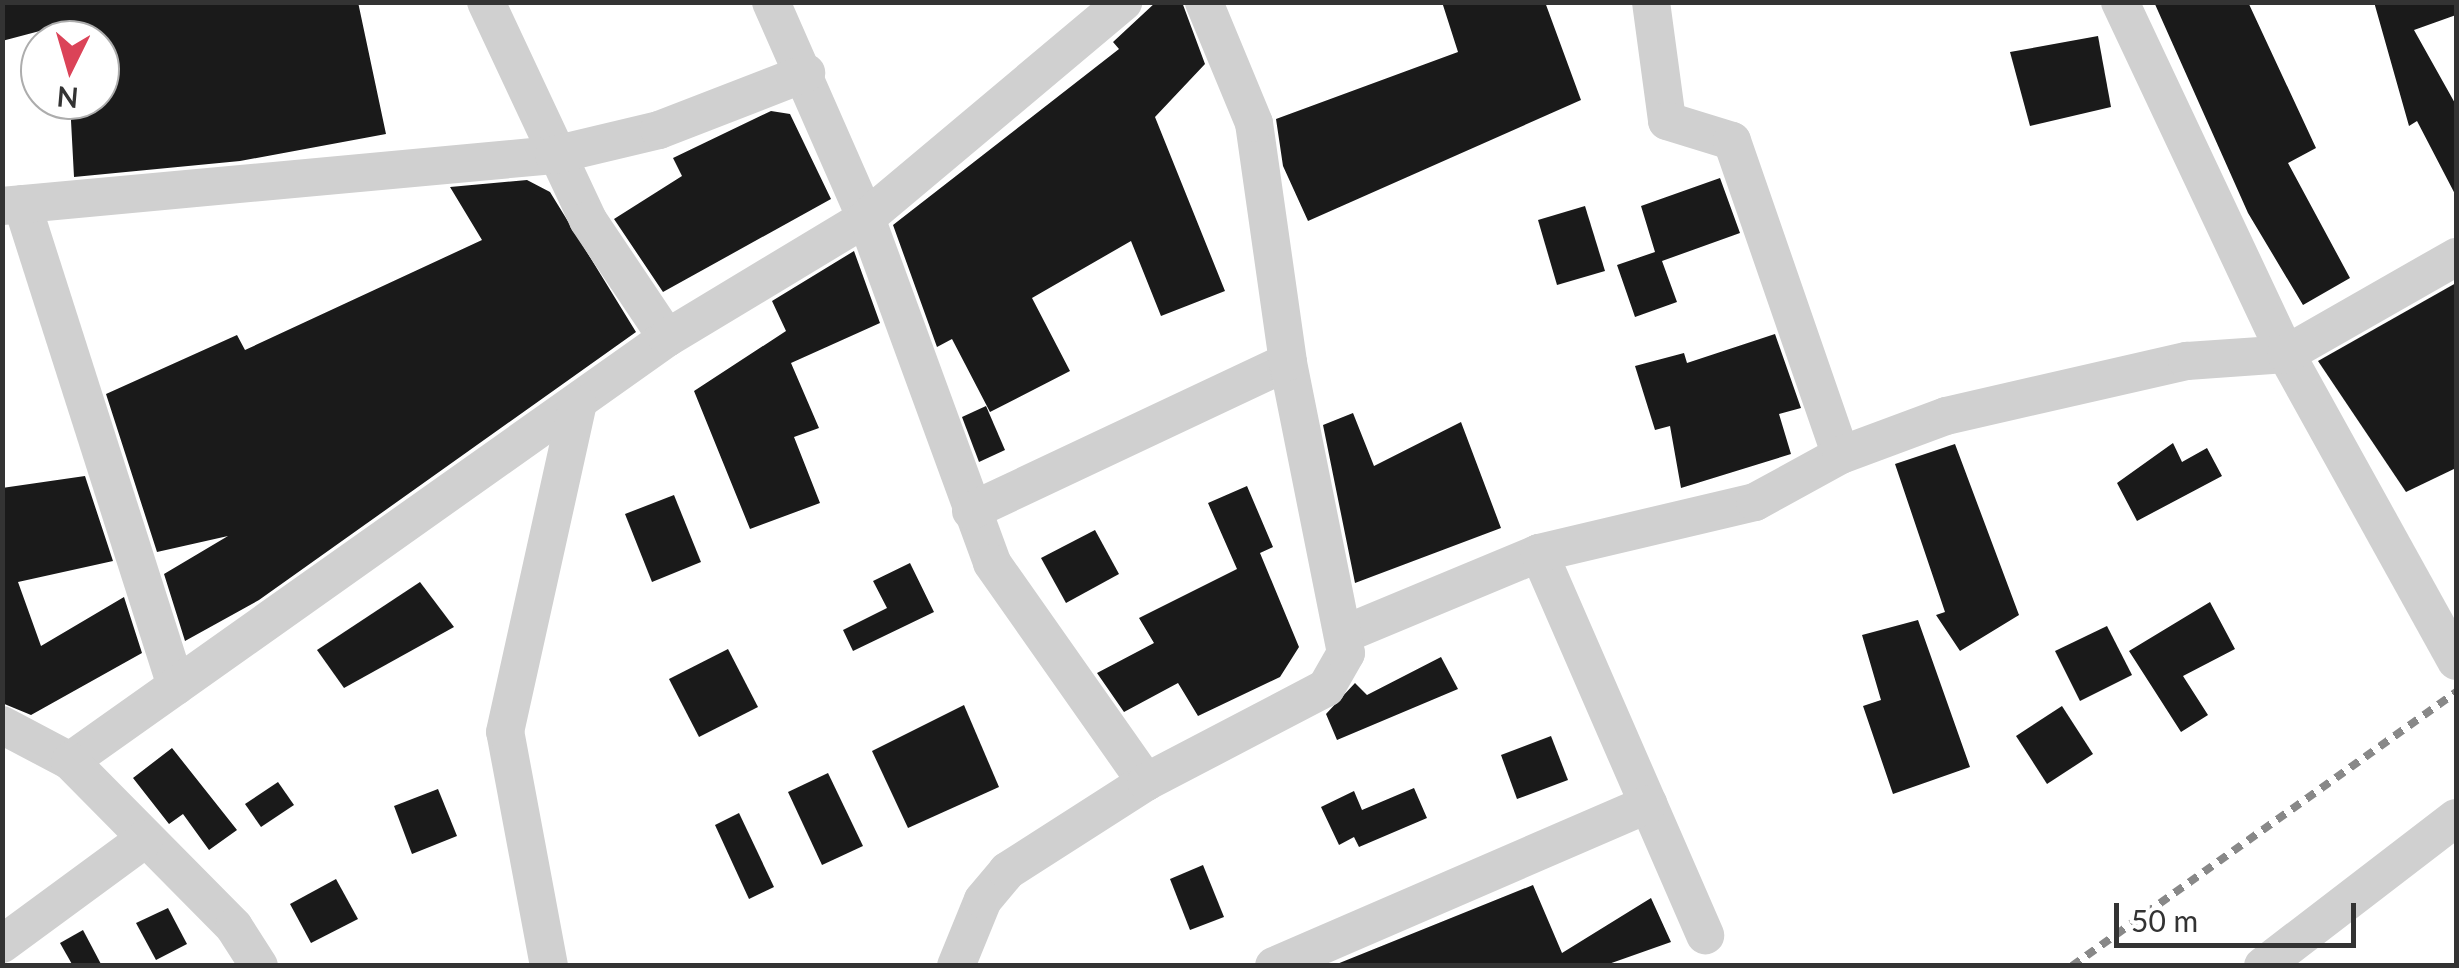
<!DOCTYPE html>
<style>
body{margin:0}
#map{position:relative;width:2459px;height:968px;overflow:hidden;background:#fff;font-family:Lato,sans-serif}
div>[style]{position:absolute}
.building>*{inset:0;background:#1a1a1a}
.minor>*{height:38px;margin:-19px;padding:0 19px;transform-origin:19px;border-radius:19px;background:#d0d0d0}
.rail>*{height:8px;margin-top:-4px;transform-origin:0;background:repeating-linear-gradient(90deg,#888 0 10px,transparent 0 18px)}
span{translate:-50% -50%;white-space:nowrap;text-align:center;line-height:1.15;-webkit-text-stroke:10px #fff;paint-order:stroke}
.frame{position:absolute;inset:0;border:5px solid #333;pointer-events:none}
.north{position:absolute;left:20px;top:20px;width:100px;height:100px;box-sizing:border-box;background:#fff;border:2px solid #adadad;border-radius:50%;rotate:185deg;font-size:28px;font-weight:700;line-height:40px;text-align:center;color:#333}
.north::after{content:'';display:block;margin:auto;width:35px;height:45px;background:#db4358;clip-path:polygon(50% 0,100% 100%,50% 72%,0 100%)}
.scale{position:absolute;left:2114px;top:903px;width:242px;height:45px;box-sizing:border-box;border:5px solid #333;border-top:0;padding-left:12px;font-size:30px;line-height:35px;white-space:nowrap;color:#333;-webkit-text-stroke:8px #fff;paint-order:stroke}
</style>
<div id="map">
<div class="building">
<div style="clip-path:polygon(2px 2px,358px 2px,386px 134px,240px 161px,74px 177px,70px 102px,100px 101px,100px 40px,73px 40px,70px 23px,2px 41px)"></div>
<div style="clip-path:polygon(1156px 2px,1182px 2px,1205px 64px,1155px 117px,1225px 291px,1161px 316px,1131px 241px,1032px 298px,1070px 371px,990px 412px,952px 339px,937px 347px,893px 225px,1119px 49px,1113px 42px)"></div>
<div style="clip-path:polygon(1442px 2px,1545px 2px,1581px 100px,1308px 221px,1283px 166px,1276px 119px,1458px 52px)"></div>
<div style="clip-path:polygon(2154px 2px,2248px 2px,2316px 148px,2288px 163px,2350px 278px,2303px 305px,2248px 213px)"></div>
<div style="clip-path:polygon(2374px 2px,2456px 2px,2456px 15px,2414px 30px,2456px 105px,2456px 196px,2417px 121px,2409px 126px)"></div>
<div style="clip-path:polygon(2098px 36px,2111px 107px,2030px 126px,2010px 52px)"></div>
<div style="clip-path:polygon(771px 111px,790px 114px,831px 199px,663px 292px,614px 219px,682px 176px,673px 158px)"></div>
<div style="clip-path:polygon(1720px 178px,1740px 233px,1662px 261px,1677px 302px,1635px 317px,1617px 265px,1655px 252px,1641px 206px)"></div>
<div style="clip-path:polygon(527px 180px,550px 192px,636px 332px,259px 600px,185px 641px,164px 574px,228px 536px,157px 552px,106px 394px,237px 335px,245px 350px,482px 240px,450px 187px)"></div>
<div style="clip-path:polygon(1585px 206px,1605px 271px,1557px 285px,1538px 220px)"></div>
<div style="clip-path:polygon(854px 251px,880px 323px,791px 363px,819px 428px,794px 437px,820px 503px,750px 529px,694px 391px,786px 331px,772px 301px)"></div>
<div style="clip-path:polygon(2456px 283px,2456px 468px,2406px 492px,2318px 361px)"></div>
<div style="clip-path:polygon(1775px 334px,1801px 408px,1779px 414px,1791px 454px,1681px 488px,1670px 426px,1655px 430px,1635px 366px,1684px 353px,1687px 363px)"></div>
<div style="clip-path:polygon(986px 406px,1005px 450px,979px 462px,962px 417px)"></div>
<div style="clip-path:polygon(1353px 413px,1374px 466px,1461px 422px,1501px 528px,1355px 583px,1323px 425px)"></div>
<div style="clip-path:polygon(2173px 443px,2182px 462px,2207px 448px,2222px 476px,2137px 521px,2117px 483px)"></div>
<div style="clip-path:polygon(1955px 444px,2019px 615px,1960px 651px,1936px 615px,1945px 612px,1895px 464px)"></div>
<div style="clip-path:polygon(85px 476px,113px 561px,18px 582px,41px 646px,124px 597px,142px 653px,31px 715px,2px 703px,2px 488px)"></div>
<div style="clip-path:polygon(1247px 486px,1273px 547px,1260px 553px,1299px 647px,1280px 677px,1198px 716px,1178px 683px,1124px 712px,1097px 673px,1154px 643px,1139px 618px,1237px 569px,1208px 503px)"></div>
<div style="clip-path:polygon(674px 495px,701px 562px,652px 582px,625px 514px)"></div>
<div style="clip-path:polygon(1095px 530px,1119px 574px,1066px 603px,1041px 558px)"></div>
<div style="clip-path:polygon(910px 563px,934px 612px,853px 651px,843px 630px,887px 608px,873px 581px)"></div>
<div style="clip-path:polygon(420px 582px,454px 627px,344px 688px,317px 650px)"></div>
<div style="clip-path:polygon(2210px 602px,2235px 649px,2183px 676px,2208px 715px,2181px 732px,2129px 651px)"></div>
<div style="clip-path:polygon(1918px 620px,1970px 767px,1893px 794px,1863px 706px,1881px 700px,1862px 635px)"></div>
<div style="clip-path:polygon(2107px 626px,2132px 675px,2080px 701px,2055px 651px)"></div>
<div style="clip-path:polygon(728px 649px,758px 707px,699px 737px,669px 679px)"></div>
<div style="clip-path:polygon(1441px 657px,1458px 689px,1337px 740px,1326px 714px,1355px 683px,1367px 695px)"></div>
<div style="clip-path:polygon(964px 705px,999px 787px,908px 828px,872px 751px)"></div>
<div style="clip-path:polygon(2062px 706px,2093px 754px,2047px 784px,2016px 736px)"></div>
<div style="clip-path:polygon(1551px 736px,1568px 780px,1517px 799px,1501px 755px)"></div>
<div style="clip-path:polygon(172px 748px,237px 830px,209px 850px,183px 814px,169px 824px,133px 778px)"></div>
<div style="clip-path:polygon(828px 773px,863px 846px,822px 865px,788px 792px)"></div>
<div style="clip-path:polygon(278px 782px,294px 805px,261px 827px,245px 804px)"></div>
<div style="clip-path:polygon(1414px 788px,1427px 818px,1359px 847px,1354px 837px,1339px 845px,1321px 807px,1354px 791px,1362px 810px)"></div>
<div style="clip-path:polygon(438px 789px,457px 836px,412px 854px,394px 806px)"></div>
<div style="clip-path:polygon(739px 813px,774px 887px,749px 899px,715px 825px)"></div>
<div style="clip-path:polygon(1203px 865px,1224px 917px,1190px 930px,1170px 879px)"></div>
<div style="clip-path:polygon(336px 879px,358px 919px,311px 943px,290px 904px)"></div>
<div style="clip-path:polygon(1533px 885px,1562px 953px,1651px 898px,1671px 942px,1603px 966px,1332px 966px)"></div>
<div style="clip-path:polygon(168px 908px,187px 944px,156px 960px,136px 923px)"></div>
<div style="clip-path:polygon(83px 930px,102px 966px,73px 966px,60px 943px)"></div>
</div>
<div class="minor">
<div style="left:486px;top:2px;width:241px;rotate:64.9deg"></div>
<div style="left:588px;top:220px;width:142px;rotate:56.2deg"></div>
<div style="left:771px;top:2px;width:236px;rotate:66.3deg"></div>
<div style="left:866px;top:218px;width:367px;rotate:69.9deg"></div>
<div style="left:992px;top:563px;width:268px;rotate:54.9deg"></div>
<div style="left:1651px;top:2px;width:120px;rotate:82.3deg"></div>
<div style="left:1667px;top:121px;width:68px;rotate:17.1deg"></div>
<div style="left:1732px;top:141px;width:332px;rotate:70.9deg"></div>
<div style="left:2120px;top:2px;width:389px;rotate:64.8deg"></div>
<div style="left:2286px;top:354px;width:351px;rotate:61deg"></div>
<div style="left:22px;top:204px;width:506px;rotate:72.28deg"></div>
<div style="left:2px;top:206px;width:554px;rotate:-5.28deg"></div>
<div style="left:554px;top:155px;width:108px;rotate:-13.4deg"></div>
<div style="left:659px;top:130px;width:158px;rotate:-21.2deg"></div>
<div style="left:971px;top:511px;width:350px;rotate:-25.2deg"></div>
<div style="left:1539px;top:553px;width:417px;rotate:66.5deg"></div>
<div style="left:1347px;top:633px;width:208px;rotate:-22.6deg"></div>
<div style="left:1539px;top:553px;width:222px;rotate:-13.3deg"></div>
<div style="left:1755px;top:502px;width:98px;rotate:-28.7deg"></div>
<div style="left:1841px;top:455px;width:112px;rotate:-20.4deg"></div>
<div style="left:1946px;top:416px;width:247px;rotate:-12.9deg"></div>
<div style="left:2187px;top:361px;width:99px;rotate:-4deg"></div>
<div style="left:2286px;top:354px;width:196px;rotate:-29.7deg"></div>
<div style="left:2px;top:725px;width:77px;rotate:27.9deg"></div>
<div style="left:70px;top:761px;width:732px;rotate:-35.32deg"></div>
<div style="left:667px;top:338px;width:232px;rotate:-31.1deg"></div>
<div style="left:866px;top:218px;width:336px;rotate:-40deg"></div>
<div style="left:70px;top:761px;width:233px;rotate:45.3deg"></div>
<div style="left:234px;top:927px;width:46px;rotate:57.3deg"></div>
<div style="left:2px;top:944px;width:177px;rotate:-36.3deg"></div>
<div style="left:549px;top:966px;width:238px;rotate:-100.6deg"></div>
<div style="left:505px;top:732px;width:336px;rotate:-77.5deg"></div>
<div style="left:956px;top:966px;width:71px;rotate:-67.8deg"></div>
<div style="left:983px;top:900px;width:38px;rotate:-50deg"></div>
<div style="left:1007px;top:871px;width:165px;rotate:-32.6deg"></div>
<div style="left:1146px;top:782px;width:203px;rotate:-27.6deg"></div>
<div style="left:1326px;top:688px;width:40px;rotate:-60.3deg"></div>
<div style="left:1346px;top:653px;width:297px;rotate:-101.3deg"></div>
<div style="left:1288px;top:362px;width:241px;rotate:-98.1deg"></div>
<div style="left:1254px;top:123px;width:131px;rotate:-112.5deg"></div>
<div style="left:1274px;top:966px;width:408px;rotate:-23.4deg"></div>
<div style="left:2263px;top:966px;width:243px;rotate:-37.5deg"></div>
</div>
<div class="rail">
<div style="left:2072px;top:966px;width:472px;rotate:-35.5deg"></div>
</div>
<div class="frame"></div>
<div class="north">N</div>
<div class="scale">50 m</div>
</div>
